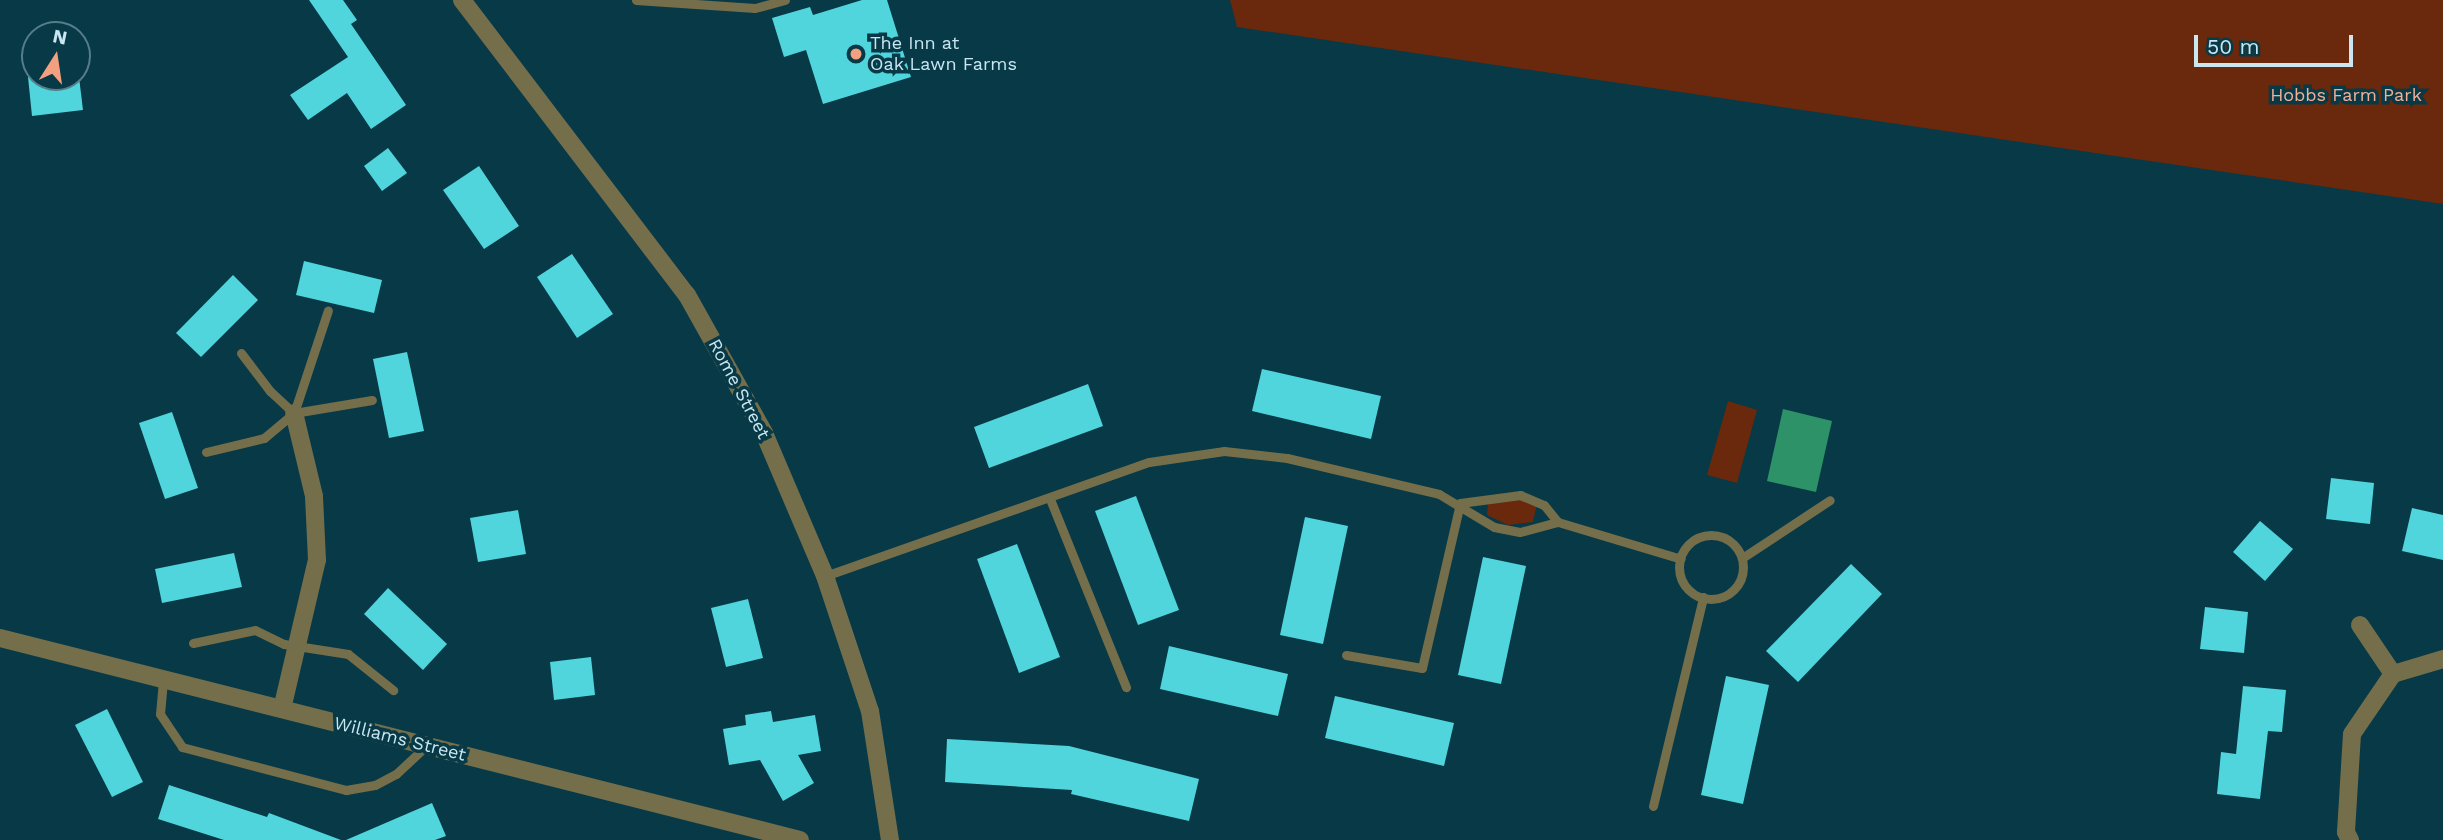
<!DOCTYPE html>
<style>
body{margin:0}
#map{position:relative;width:2443px;height:840px;overflow:hidden;background:#073946;font-family:"Work Sans",sans-serif}
div>[style]{position:absolute}
.green>*{inset:0;background:#6a280c}
.water>*{inset:0;background:#2d9267}
.building>*{inset:0;background:#50d5dd}
.service>*{height:9px;margin:-4.5px;padding:0 4.5px;transform-origin:4.5px;border-radius:4.5px;background:#746e4b}
.service>.ring{margin:-4.5px;padding:0;box-sizing:content-box;background:none;border:9px solid #746e4b;border-radius:50%}
.minor>*{height:18px;margin:-9px;padding:0 9px;transform-origin:9px;border-radius:9px;background:#746e4b}
.tertiary>*{height:18px;margin:-9px;padding:0 9px;transform-origin:9px;border-radius:9px;background:#746e4b}
.dots>*{width:19px;height:19px;translate:-50% -50%;box-sizing:border-box;border:4px solid #073946;border-radius:50%}
span{translate:-50% -50%;white-space:nowrap;text-align:center;line-height:1.15;-webkit-text-stroke:7px #073946;paint-order:stroke}
.poi-label{font-size:18px;color:#c9e6f1}
.left{translate:0 -50%;text-align:left}
.park-label{font-size:18px;color:#f4b097}
.street-label{font-size:18px;color:#c9e6f1}
.north{position:absolute;left:21px;top:21px;width:70px;height:70px;box-sizing:border-box;background:#073946;border:2px solid #557e8a;border-radius:50%;rotate:12deg;font-size:19px;font-weight:700;line-height:28px;text-align:center;color:#c9e6f1}
.north::after{content:'';display:block;margin:auto;width:24px;height:32px;background:#f3a081;clip-path:polygon(50% 0,100% 100%,50% 72%,0 100%)}
.scale{position:absolute;left:2194px;top:35px;width:159px;height:32px;box-sizing:border-box;border:4px solid #c9e6f1;border-top:0;padding-left:9px;font-size:21px;line-height:24px;white-space:nowrap;color:#c9e6f1;-webkit-text-stroke:5px #073946;paint-order:stroke}
</style>
<div id="map">
<div class="green">
<div style="clip-path:polygon(1230px 0,2443px 0,2443px 204px,1237px 27px)"></div>
<div style="clip-path:polygon(1728px 401px,1757px 410px,1737px 483px,1707px 475px)"></div>
<div style="clip-path:polygon(1522px 499px,1537px 504px,1533px 522px,1508px 525px,1487px 515px,1488px 503px)"></div>
</div>
<div class="water">
<div style="clip-path:polygon(1783px 409px,1832px 421px,1816px 492px,1767px 481px)"></div>
</div>
<div class="building">
<div style="clip-path:polygon(309px 0,343px 0,357px 20px,351px 24px,406px 105px,371px 129px,347px 93px,308px 120px,290px 95px,348px 57px)"></div>
<div style="clip-path:polygon(862px 0,887px 0,911px 77px,823px 104px,806px 50px,784px 57px,772px 18px,810px 7px,813px 15px)"></div>
<div style="clip-path:polygon(28px 77px,79px 77px,83px 110px,32px 116px)"></div>
<div style="clip-path:polygon(388px 148px,407px 173px,382px 191px,364px 166px)"></div>
<div style="clip-path:polygon(479px 166px,519px 226px,484px 249px,443px 190px)"></div>
<div style="clip-path:polygon(572px 254px,613px 314px,577px 338px,537px 277px)"></div>
<div style="clip-path:polygon(304px 261px,382px 280px,374px 313px,296px 295px)"></div>
<div style="clip-path:polygon(233px 275px,258px 300px,201px 357px,176px 333px)"></div>
<div style="clip-path:polygon(407px 352px,424px 431px,389px 438px,373px 359px)"></div>
<div style="clip-path:polygon(1262px 369px,1381px 396px,1371px 439px,1252px 411px)"></div>
<div style="clip-path:polygon(1088px 384px,1103px 426px,989px 468px,974px 427px)"></div>
<div style="clip-path:polygon(172px 412px,198px 488px,165px 499px,139px 423px)"></div>
<div style="clip-path:polygon(2331px 478px,2374px 483px,2370px 524px,2326px 519px)"></div>
<div style="clip-path:polygon(1136px 496px,1179px 610px,1138px 625px,1095px 511px)"></div>
<div style="clip-path:polygon(2412px 508px,2443px 515px,2443px 560px,2402px 551px)"></div>
<div style="clip-path:polygon(518px 510px,526px 554px,478px 562px,470px 518px)"></div>
<div style="clip-path:polygon(1305px 517px,1348px 526px,1323px 644px,1280px 635px)"></div>
<div style="clip-path:polygon(2260px 521px,2293px 549px,2265px 581px,2233px 552px)"></div>
<div style="clip-path:polygon(1017px 544px,1060px 657px,1019px 673px,977px 559px)"></div>
<div style="clip-path:polygon(234px 553px,242px 587px,162px 603px,155px 569px)"></div>
<div style="clip-path:polygon(1483px 557px,1526px 566px,1501px 684px,1458px 675px)"></div>
<div style="clip-path:polygon(1851px 564px,1882px 594px,1798px 682px,1766px 651px)"></div>
<div style="clip-path:polygon(388px 588px,447px 644px,423px 670px,364px 614px)"></div>
<div style="clip-path:polygon(748px 599px,763px 658px,726px 667px,711px 608px)"></div>
<div style="clip-path:polygon(2205px 607px,2248px 612px,2244px 653px,2200px 649px)"></div>
<div style="clip-path:polygon(1169px 646px,1288px 674px,1278px 716px,1160px 689px)"></div>
<div style="clip-path:polygon(591px 657px,595px 695px,554px 700px,550px 662px)"></div>
<div style="clip-path:polygon(1726px 676px,1769px 685px,1743px 804px,1701px 795px)"></div>
<div style="clip-path:polygon(2243px 686px,2286px 690px,2282px 732px,2268px 731px,2260px 799px,2217px 794px,2221px 752px,2236px 754px)"></div>
<div style="clip-path:polygon(1335px 696px,1454px 723px,1444px 766px,1325px 738px)"></div>
<div style="clip-path:polygon(107px 709px,143px 782px,112px 797px,75px 725px)"></div>
<div style="clip-path:polygon(771px 711px,773px 722px,815px 715px,821px 751px,798px 755px,814px 783px,783px 801px,760px 760px,729px 765px,723px 729px,746px 725px,745px 715px)"></div>
<div style="clip-path:polygon(947px 739px,1069px 746px,1199px 779px,1189px 821px,1071px 794px,1072px 790px,945px 782px)"></div>
<div style="clip-path:polygon(169px 785px,267px 817px,269px 813px,341px 840px,224px 840px,158px 819px)"></div>
<div style="clip-path:polygon(432px 803px,446px 836px,435px 840px,346px 840px)"></div>
</div>
<div class="service">
<div style="left:636px;top:0;width:119px;rotate:3.8deg"></div>
<div style="left:755px;top:8px;width:31px;rotate:-15deg"></div>
<div style="left:241px;top:353px;width:48px;rotate:52.7deg"></div>
<div style="left:270px;top:391px;width:33px;rotate:43deg"></div>
<div style="left:294px;top:413px;width:79px;rotate:-9.5deg"></div>
<div style="left:206px;top:452px;width:60px;rotate:-13.6deg"></div>
<div style="left:264px;top:438px;width:39px;rotate:-40deg"></div>
<div style="left:294px;top:413px;width:108px;rotate:-71.7deg"></div>
<div style="left:1050px;top:499px;width:203px;rotate:68deg"></div>
<div style="left:1460px;top:503px;width:61px;rotate:-7.6deg"></div>
<div style="left:1520px;top:495px;width:26px;rotate:23deg"></div>
<div style="left:1544px;top:505px;width:22px;rotate:51deg"></div>
<div style="left:1558px;top:522px;width:128px;rotate:16.7deg"></div>
<div class="ring" style="left:1679px;top:535px;width:55px;height:55px"></div>
<div style="left:1742px;top:558px;width:105px;rotate:-33.4deg"></div>
<div style="left:825px;top:576px;width:343px;rotate:-19.4deg"></div>
<div style="left:1149px;top:462px;width:76px;rotate:-8.3deg"></div>
<div style="left:1224px;top:451px;width:63px;rotate:6.3deg"></div>
<div style="left:1287px;top:458px;width:156px;rotate:13.3deg"></div>
<div style="left:1439px;top:494px;width:64px;rotate:31deg"></div>
<div style="left:1494px;top:527px;width:26px;rotate:11deg"></div>
<div style="left:1520px;top:532px;width:39px;rotate:-15deg"></div>
<div style="left:193px;top:643px;width:63px;rotate:-11.8deg"></div>
<div style="left:255px;top:630px;width:32px;rotate:26deg"></div>
<div style="left:284px;top:644px;width:65px;rotate:8.9deg"></div>
<div style="left:348px;top:654px;width:58px;rotate:38.7deg"></div>
<div style="left:1346px;top:655px;width:77px;rotate:9.7deg"></div>
<div style="left:1422px;top:668px;width:169px;rotate:-77deg"></div>
<div style="left:163px;top:680px;width:34px;rotate:95deg"></div>
<div style="left:160px;top:714px;width:40px;rotate:56deg"></div>
<div style="left:182px;top:747px;width:170px;rotate:14.7deg"></div>
<div style="left:346px;top:790px;width:29px;rotate:-10deg"></div>
<div style="left:375px;top:785px;width:24px;rotate:-28deg"></div>
<div style="left:396px;top:774px;width:40px;rotate:-43deg"></div>
<div style="left:1653px;top:806px;width:215px;rotate:-76.5deg"></div>
</div>
<div class="minor">
<div style="left:2360px;top:625px;width:59px;rotate:56deg"></div>
<div style="left:282px;top:709px;width:153px;rotate:-76.8deg"></div>
<div style="left:317px;top:560px;width:64px;rotate:-92.7deg"></div>
<div style="left:314px;top:496px;width:85px;rotate:-103.5deg"></div>
<div style="left:2350px;top:840px;width:9px;rotate:-117deg"></div>
<div style="left:2346px;top:832px;width:98px;rotate:-86.5deg"></div>
<div style="left:2352px;top:734px;width:73px;rotate:-55.7deg"></div>
<div style="left:2393px;top:674px;width:52px;rotate:-16.7deg"></div>
</div>
<div class="tertiary">
<div style="left:462px;top:0;width:371px;rotate:52.7deg"></div>
<div style="left:687px;top:295px;width:158px;rotate:60.8deg"></div>
<div style="left:764px;top:433px;width:155px;rotate:66.9deg"></div>
<div style="left:825px;top:576px;width:142px;rotate:71.6deg"></div>
<div style="left:870px;top:711px;width:131px;rotate:81.2deg"></div>
<div style="left:0;top:638px;width:825px;rotate:14.17deg"></div>
</div>
<div class="dots">
<div style="left:856px;top:54px;background:#f3a081"></div>
</div>
<div class="poi-label">
<span class="left" style="left:870px;top:54px">The Inn at<br>Oak Lawn Farms</span>
</div>
<div class="park-label">
<span style="left:2346px;top:95px">Hobbs Farm Park</span>
</div>
<div class="street-label">
<span style="left:739px;top:389px;rotate:62deg">Rome Street</span>
<span style="left:400px;top:739px;rotate:14deg">Williams Street</span>
</div>
<div class="north">N</div>
<div class="scale">50 m</div>
</div>
